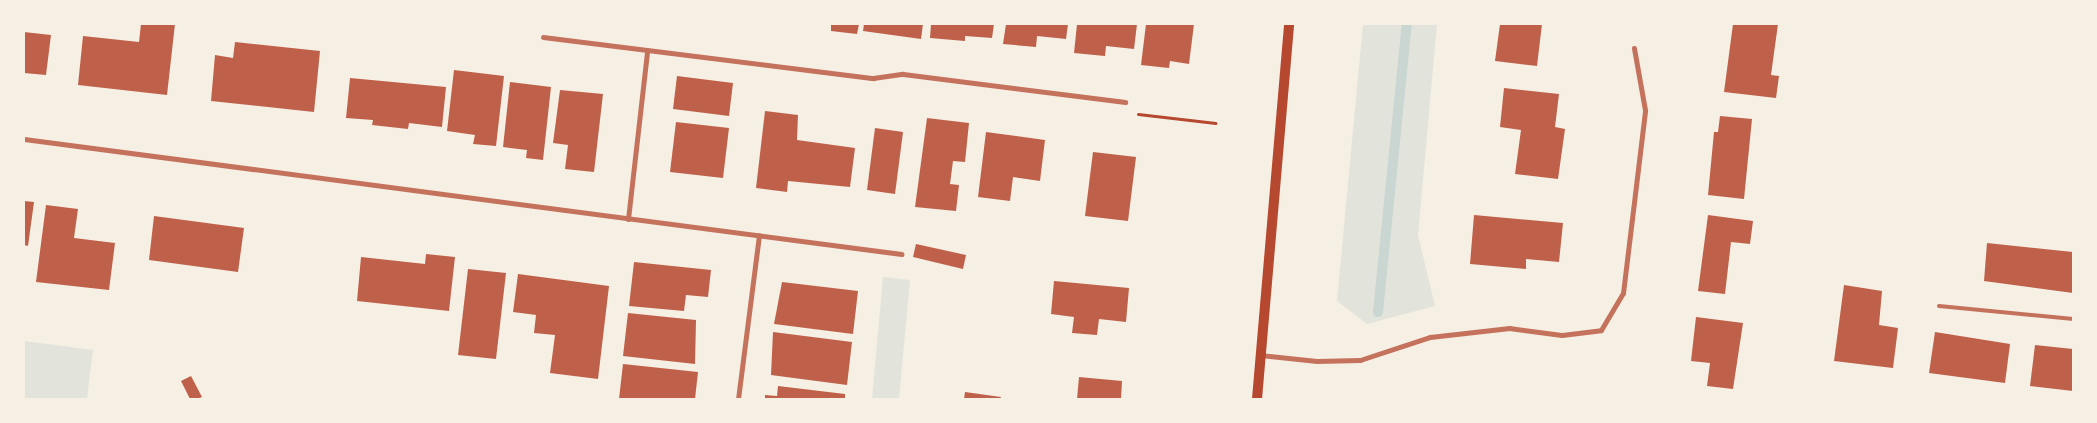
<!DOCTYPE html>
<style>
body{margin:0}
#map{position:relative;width:2097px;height:423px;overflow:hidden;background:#f6efe4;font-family:Lato,sans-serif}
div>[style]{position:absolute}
.green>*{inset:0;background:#e2e4dc}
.stream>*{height:10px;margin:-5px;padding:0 5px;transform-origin:5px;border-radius:5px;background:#c9d6d2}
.building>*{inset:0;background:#bf614a}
.path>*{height:3px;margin:-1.5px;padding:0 1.5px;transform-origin:1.5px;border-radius:1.5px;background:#b5482f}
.service>*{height:4px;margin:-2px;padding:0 2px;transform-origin:2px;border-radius:2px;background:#c5725c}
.minor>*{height:5px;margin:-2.5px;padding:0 2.5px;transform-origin:2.5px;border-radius:2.5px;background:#c5725c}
.secondary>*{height:10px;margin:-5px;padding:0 5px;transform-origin:5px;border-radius:5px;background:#b5482f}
span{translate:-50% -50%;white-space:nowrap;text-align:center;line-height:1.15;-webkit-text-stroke:4px #f6efe4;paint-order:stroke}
.frame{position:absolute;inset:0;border:25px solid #f6efe4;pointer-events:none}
</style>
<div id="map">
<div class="green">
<div style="clip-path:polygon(1363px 24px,1437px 24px,1418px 235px,1435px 306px,1367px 324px,1337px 301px)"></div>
<div style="clip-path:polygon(883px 277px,910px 280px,899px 399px,872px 399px)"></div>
<div style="clip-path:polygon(24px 341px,93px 350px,87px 399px,24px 399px)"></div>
</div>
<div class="stream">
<div style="left:1378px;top:312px;width:289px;rotate:-84.3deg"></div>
</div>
<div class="building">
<div style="clip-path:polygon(141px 24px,175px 24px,167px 95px,78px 85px,83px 36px,139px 42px)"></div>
<div style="clip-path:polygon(831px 24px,859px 24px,857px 34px,831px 31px)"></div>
<div style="clip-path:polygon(864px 24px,923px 24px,921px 39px,863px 31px)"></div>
<div style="clip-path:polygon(931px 24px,994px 24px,992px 38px,965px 36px,965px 41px,930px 38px)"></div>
<div style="clip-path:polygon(1006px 24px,1068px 24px,1066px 39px,1037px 36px,1036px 47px,1003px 44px)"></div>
<div style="clip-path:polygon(1077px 24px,1137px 24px,1134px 49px,1106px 46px,1105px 56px,1074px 53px)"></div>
<div style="clip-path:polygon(1146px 24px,1194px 24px,1189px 64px,1170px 61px,1169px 68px,1141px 65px)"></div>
<div style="clip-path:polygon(1500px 24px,1542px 24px,1537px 66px,1495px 61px)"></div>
<div style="clip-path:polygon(1733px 24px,1778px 24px,1771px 75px,1779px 76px,1776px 98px,1724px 92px)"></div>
<div style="clip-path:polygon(24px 32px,51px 35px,46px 75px,24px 73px)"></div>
<div style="clip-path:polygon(235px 42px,320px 51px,314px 112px,211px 101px,215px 55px,233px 58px)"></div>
<div style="clip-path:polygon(454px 70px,504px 76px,496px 146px,473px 144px,475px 135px,447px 131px)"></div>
<div style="clip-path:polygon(677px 76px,733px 83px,729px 116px,673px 109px)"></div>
<div style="clip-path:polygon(350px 78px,446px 87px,442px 127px,409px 123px,408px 129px,372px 125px,373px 120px,346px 118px)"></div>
<div style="clip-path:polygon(510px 82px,551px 87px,543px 160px,526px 158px,527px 150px,503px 147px)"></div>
<div style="clip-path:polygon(1504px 88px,1559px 94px,1555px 127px,1565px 129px,1558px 179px,1515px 174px,1521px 130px,1500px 127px)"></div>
<div style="clip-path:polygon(560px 90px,603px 94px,594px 172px,565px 169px,568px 145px,553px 143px)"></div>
<div style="clip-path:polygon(765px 111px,798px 115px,797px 140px,855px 148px,850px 187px,788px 181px,787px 192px,756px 188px)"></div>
<div style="clip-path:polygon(1720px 116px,1752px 119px,1744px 199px,1708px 195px,1714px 132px,1718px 132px)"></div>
<div style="clip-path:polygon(927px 118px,969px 123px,965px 162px,953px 161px,950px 184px,959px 185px,956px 211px,915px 207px)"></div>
<div style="clip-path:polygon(676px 122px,729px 128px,723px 178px,670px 172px)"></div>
<div style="clip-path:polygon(875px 128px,903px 132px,895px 194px,867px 190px)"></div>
<div style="clip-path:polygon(986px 132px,1045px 140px,1040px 181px,1013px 177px,1010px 201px,978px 197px)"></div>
<div style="clip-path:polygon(1093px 152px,1136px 157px,1128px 221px,1085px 216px)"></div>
<div style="clip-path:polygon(24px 201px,34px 202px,28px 246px,24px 245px)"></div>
<div style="clip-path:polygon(46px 205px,78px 209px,74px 238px,115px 243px,109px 290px,36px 282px)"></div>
<div style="clip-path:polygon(1474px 215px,1563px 223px,1559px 262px,1526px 259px,1526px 269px,1470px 264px)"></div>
<div style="clip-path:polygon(1708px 215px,1753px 221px,1750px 244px,1731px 242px,1725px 294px,1698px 291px)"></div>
<div style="clip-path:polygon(154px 216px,244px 228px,238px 272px,149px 260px)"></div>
<div style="clip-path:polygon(1987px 243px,2073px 252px,2073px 293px,1984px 281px)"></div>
<div style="clip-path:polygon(916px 244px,966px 255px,963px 269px,913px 257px)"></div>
<div style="clip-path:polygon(426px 254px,455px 257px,449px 311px,357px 301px,361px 257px,425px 264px)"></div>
<div style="clip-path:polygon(634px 262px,711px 270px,708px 297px,686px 295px,684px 311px,629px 306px)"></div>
<div style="clip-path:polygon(468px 269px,506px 273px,496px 359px,458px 355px)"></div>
<div style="clip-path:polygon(518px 274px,609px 286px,598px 379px,550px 373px,555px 335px,534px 333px,536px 315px,513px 312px)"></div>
<div style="clip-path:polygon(1054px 281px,1129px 288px,1126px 322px,1099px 319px,1097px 335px,1072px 333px,1074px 317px,1051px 314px)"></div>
<div style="clip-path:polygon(782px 282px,858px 291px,853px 334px,774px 324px)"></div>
<div style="clip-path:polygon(1844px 285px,1882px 291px,1879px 325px,1898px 328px,1893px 368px,1834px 361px)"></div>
<div style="clip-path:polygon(628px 313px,696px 320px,695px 364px,623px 356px)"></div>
<div style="clip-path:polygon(1696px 317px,1743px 323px,1733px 389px,1707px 386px,1710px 363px,1691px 361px)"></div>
<div style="clip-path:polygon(773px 332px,852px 342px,847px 385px,771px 375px)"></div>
<div style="clip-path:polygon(1935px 332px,2010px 344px,2005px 383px,1929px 373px)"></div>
<div style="clip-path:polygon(2035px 345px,2073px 349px,2073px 391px,2030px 386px)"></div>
<div style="clip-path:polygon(623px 364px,698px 372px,695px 399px,619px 399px)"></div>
<div style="clip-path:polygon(191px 376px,202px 397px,197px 399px,190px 399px,181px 381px)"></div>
<div style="clip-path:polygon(1079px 377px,1122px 381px,1121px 399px,1077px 399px)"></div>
<div style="clip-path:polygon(778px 386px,845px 394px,845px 399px,765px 399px,765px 395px,777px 396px)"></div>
<div style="clip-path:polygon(965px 392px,1001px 397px,1000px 399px,964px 399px)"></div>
</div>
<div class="path">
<div style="left:1138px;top:114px;width:78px;rotate:6.7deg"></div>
</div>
<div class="service">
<div style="left:1939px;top:306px;width:135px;rotate:5.5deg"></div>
</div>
<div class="minor">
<div style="left:543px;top:37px;width:333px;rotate:7.1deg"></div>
<div style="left:873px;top:78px;width:30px;rotate:-8deg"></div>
<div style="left:903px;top:74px;width:224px;rotate:7.2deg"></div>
<div style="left:24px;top:139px;width:885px;rotate:7.47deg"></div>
<div style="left:628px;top:219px;width:168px;rotate:-83.5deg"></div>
<div style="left:1260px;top:355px;width:57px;rotate:6deg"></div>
<div style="left:1317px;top:361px;width:43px;rotate:-1.3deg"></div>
<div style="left:1360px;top:360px;width:74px;rotate:-18.2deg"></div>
<div style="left:1430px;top:337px;width:80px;rotate:-6.5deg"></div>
<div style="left:1509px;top:328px;width:53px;rotate:7.5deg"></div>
<div style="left:1562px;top:335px;width:39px;rotate:-7deg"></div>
<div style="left:1601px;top:330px;width:43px;rotate:-59.3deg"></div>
<div style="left:1623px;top:293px;width:184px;rotate:-83.1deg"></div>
<div style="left:1645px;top:110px;width:63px;rotate:-100.1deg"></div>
<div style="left:738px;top:399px;width:165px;rotate:-82.7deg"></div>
</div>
<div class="secondary">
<div style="left:1257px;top:399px;width:376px;rotate:-85.1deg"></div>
</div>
<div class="frame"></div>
</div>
